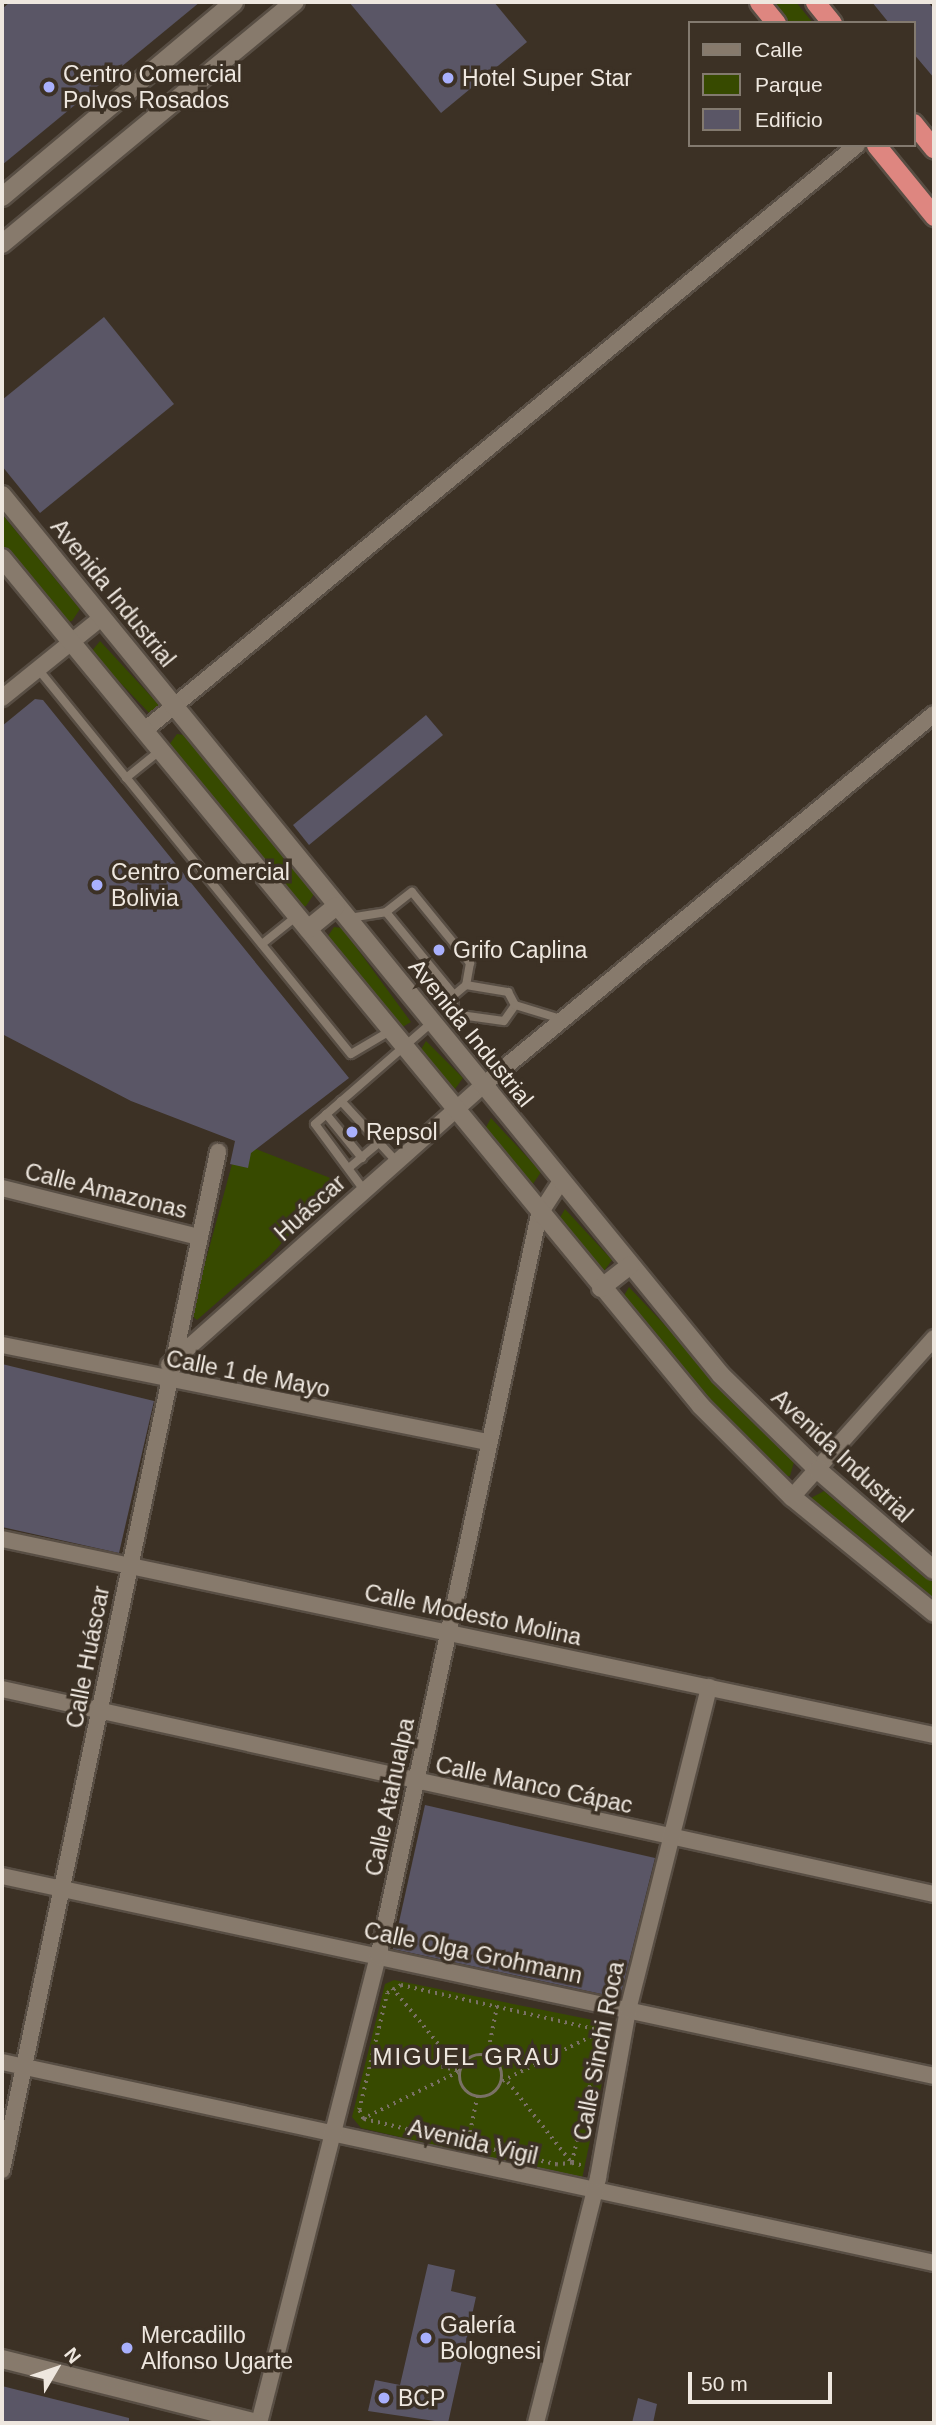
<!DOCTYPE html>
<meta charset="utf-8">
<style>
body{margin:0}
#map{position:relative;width:936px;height:2425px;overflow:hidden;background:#3c3125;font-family:Arial,sans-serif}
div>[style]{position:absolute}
.green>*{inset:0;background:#374a00}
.building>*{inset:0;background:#5a5666}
.path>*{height:3.5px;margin-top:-1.75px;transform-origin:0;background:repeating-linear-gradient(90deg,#7a7166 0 2px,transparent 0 7px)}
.path>.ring{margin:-1.75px;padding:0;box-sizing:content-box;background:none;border:3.5px solid #7a7166;border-radius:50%}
.roads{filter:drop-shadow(2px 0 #584e44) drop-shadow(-2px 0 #584e44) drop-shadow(0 2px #584e44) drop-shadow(0 -2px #584e44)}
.service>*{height:8px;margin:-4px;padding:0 4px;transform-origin:4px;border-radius:4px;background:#877a6c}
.minor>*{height:16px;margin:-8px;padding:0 8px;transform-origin:8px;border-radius:8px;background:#877a6c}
.tertiary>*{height:18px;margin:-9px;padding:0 9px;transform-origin:9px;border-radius:9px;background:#877a6c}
.secondary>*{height:18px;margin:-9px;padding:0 9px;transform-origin:9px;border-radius:9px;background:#877a6c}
.trunk>*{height:19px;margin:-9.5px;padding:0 9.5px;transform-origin:9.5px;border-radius:9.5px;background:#de8680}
.dots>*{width:19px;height:19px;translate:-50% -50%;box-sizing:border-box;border:4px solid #3c3125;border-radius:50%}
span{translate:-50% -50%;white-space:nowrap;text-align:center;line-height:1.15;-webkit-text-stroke:7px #3c3125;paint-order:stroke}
.poi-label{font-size:23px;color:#eee7df}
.left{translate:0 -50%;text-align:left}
.street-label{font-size:23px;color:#eee7df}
.neighbourhood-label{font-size:24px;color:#eee7df;letter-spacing:2px}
.frame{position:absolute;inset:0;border:4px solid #eee7df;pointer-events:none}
.legend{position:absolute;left:688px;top:21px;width:228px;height:126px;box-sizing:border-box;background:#3c3125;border:2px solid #837a6f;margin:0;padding:9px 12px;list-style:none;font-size:21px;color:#eee7df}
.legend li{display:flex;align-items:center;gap:14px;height:35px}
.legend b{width:35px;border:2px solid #837a6f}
.north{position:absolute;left:21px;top:2334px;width:70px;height:70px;-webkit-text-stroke:5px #3c3125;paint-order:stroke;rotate:51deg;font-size:19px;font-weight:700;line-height:28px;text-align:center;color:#eee7df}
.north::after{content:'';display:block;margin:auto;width:24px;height:32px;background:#eee7df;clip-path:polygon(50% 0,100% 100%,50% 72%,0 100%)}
.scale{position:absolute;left:688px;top:2372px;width:144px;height:32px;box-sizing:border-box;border:4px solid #eee7df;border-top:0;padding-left:9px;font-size:21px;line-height:24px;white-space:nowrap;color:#eee7df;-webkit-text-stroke:5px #3c3125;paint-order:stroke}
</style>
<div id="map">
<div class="green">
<div style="clip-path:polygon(773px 2px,796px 2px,813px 23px,790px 23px)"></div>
<div style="clip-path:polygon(2px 514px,80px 609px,72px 621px,67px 622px,2px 544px)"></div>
<div style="clip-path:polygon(100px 641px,159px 705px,152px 716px,91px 652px)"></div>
<div style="clip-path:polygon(177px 734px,185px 735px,314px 894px,306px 906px,301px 907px,169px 745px)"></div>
<div style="clip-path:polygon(334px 927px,342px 928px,411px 1022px,399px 1029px,326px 939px)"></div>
<div style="clip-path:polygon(426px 1041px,463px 1078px,455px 1089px,419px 1053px)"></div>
<div style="clip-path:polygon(491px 1118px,541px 1172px,533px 1184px,484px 1131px)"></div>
<div style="clip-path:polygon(238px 1142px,338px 1181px,269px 1257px,197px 1320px,191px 1315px)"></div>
<div style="clip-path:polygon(565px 1209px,612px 1260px,604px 1271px,558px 1221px)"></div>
<div style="clip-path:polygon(629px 1287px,794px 1462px,790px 1476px,782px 1477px,718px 1414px,622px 1299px)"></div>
<div style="clip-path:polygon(824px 1491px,934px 1583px,934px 1602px,813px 1503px,811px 1498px)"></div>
<div style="clip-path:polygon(394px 1980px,608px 2023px,612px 2035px,582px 2179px,361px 2128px,352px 2117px,385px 1984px)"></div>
</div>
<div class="building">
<div style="clip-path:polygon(10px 2px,200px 2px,2px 165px,2px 9px)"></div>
<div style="clip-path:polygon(349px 2px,494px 2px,527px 42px,441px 113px)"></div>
<div style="clip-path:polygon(872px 2px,928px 2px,934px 9px,934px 78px,913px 53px,913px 23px,889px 23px)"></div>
<div style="clip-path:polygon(104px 317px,174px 404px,40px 513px,2px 466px,2px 400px)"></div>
<div style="clip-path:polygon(35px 699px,43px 700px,349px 1078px,251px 1153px,248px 1168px,230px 1164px,235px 1141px,131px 1101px,2px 1034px,2px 726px)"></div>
<div style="clip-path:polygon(426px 715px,443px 735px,309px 845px,293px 825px)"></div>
<div style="clip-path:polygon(2px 1364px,154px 1401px,119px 1553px,2px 1527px)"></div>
<div style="clip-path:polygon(425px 1805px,655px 1858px,620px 1998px,393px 1949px)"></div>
<div style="clip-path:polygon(428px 2264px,455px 2270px,451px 2291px,476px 2297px,448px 2423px,368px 2411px,375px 2380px,400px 2385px)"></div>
<div style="clip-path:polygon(2px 2386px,129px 2418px,129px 2423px,2px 2423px)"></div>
<div style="clip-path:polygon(638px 2398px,657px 2404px,653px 2423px,632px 2423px)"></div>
</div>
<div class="path">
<div style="left:401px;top:1985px;width:207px;rotate:12.8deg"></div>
<div style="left:603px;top:2031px;width:136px;rotate:103.2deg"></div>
<div style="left:572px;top:2163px;width:15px;rotate:172deg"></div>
<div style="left:557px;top:2165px;width:199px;rotate:-166.7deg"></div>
<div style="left:363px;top:2119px;width:10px;rotate:-114deg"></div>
<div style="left:359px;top:2110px;width:120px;rotate:-76.5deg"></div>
<div style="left:387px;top:1993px;width:16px;rotate:-30deg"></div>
<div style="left:373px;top:2051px;width:89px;rotate:12.9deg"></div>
<div class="ring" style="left:460px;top:2055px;width:38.5px;height:38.5px"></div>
<div style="left:487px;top:2056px;width:52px;rotate:-78.9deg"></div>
<div style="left:502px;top:2081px;width:112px;rotate:-26.6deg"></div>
<div style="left:508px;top:2082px;width:103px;rotate:51.7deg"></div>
<div style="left:572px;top:2163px;width:13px;rotate:13deg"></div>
<div style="left:362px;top:2119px;width:109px;rotate:-26.1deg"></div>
<div style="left:460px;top:2071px;width:109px;rotate:-129.4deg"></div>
<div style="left:467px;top:2146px;width:50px;rotate:-78.5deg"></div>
</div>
<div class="roads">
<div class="service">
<div style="left:38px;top:669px;width:496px;rotate:50.9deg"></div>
<div style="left:351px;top:1054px;width:45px;rotate:-30.5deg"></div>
<div style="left:126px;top:778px;width:46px;rotate:-38.9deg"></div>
<div style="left:386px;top:912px;width:107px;rotate:50.7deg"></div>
<div style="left:454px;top:995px;width:19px;rotate:93deg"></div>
<div style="left:453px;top:1014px;width:51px;rotate:7.8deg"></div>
<div style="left:504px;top:1021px;width:19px;rotate:-55deg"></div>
<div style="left:349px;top:918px;width:37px;rotate:-9deg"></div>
<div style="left:386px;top:912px;width:33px;rotate:-38deg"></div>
<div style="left:412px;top:892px;width:92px;rotate:50.8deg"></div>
<div style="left:470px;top:963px;width:22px;rotate:100deg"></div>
<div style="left:466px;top:985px;width:16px;rotate:140deg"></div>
<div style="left:262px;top:944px;width:45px;rotate:-38.7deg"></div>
<div style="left:466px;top:985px;width:43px;rotate:9.5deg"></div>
<div style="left:508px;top:992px;width:15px;rotate:62deg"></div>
<div style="left:515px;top:1005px;width:48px;rotate:16.9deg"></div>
<div style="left:341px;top:1101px;width:81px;rotate:47.5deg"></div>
<div style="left:326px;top:1114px;width:57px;rotate:50.7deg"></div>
<div style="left:350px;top:1167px;width:34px;rotate:-40deg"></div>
<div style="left:364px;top:1190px;width:82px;rotate:-126.6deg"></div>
<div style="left:315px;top:1124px;width:154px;rotate:-41deg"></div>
</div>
<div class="minor">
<div style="left:2px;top:698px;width:127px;rotate:-38.9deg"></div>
<div style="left:146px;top:729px;width:920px;rotate:-39.4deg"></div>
<div style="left:2px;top:1188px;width:202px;rotate:14deg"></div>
<div style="left:2px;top:1345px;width:494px;rotate:11.3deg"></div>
<div style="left:169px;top:1365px;width:419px;rotate:-41.7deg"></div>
<div style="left:482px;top:1086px;width:585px;rotate:-39.45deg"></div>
<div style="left:792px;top:1497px;width:213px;rotate:-48.2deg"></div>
<div style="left:2px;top:1539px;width:952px;rotate:11.88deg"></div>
<div style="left:2px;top:1689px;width:954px;rotate:12.41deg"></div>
<div style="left:2px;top:1876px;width:953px;rotate:12.11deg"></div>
<div style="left:2px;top:2062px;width:953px;rotate:12.17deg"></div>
<div style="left:2px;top:2170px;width:1041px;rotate:-78.02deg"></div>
<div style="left:259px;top:2423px;width:481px;rotate:-75.7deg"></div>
<div style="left:378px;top:1957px;width:759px;rotate:-77.76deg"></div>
<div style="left:539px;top:1215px;width:40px;rotate:-57.1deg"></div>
<div style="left:536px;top:2423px;width:253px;rotate:-75.8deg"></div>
<div style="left:598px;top:2178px;width:171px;rotate:-79.9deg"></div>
<div style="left:628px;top:2010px;width:333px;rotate:-75.9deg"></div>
</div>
<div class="tertiary">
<div style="left:2px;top:2359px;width:263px;rotate:14.1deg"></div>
</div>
<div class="secondary">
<div style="left:2px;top:197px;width:303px;rotate:-40deg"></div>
<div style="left:2px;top:244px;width:380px;rotate:-39.6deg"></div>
<div style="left:2px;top:495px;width:1136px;rotate:50.75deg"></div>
<div style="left:721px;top:1375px;width:136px;rotate:44.4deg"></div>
<div style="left:818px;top:1470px;width:153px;rotate:40.8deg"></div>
<div style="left:2px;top:558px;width:1099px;rotate:50.5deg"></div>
<div style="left:701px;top:1406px;width:129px;rotate:45deg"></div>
<div style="left:792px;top:1497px;width:183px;rotate:39.2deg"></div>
<div style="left:308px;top:929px;width:36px;rotate:-39deg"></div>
<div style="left:601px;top:1288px;width:37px;rotate:-38deg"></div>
</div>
<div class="trunk">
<div style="left:759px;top:2px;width:27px;rotate:51deg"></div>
<div style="left:815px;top:2px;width:27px;rotate:51deg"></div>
<div style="left:913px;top:123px;width:33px;rotate:51deg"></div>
<div style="left:876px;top:145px;width:92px;rotate:50.8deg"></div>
</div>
</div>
<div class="dots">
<div style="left:448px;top:78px;background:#a9b0fc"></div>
<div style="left:49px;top:87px;background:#a9b0fc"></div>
<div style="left:97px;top:885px;background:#a9b0fc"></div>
<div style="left:439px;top:950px;background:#a9b0fc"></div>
<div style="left:352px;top:1132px;background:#a9b0fc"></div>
<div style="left:426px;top:2338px;background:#a9b0fc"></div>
<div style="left:127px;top:2348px;background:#a9b0fc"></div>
<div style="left:384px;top:2398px;background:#a9b0fc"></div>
</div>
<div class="poi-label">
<span class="left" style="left:63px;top:87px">Centro Comercial<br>Polvos Rosados</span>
<span class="left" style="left:462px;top:78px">Hotel Super Star</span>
<span class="left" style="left:111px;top:885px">Centro Comercial<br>Bolivia</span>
<span class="left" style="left:453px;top:950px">Grifo Caplina</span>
<span class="left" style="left:366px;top:1132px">Repsol</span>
<span class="left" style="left:440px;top:2338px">Galería<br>Bolognesi</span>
<span class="left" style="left:141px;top:2348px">Mercadillo<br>Alfonso Ugarte</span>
<span class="left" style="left:398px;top:2398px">BCP</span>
</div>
<div class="street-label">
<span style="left:113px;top:593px;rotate:51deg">Avenida Industrial</span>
<span style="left:471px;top:1033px;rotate:51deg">Avenida Industrial</span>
<span style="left:106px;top:1191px;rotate:14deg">Calle Amazonas</span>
<span style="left:310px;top:1208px;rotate:-42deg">Huáscar</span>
<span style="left:248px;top:1374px;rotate:11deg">Calle 1 de Mayo</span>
<span style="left:842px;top:1456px;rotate:43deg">Avenida Industrial</span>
<span style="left:473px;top:1615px;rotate:12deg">Calle Modesto Molina</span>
<span style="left:88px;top:1657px;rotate:-79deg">Calle Huáscar</span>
<span style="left:534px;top:1785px;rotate:12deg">Calle Manco Cápac</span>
<span style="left:390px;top:1797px;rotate:-78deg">Calle Atahualpa</span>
<span style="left:473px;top:1953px;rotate:12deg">Calle Olga Grohmann</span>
<span style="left:599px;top:2051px;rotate:-79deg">Calle Sinchi Roca</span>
<span style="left:473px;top:2142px;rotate:13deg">Avenida Vigil</span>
</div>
<div class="neighbourhood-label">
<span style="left:467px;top:2057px">MIGUEL GRAU</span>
</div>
<div class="frame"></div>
<ul class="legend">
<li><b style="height:9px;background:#877a6c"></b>Calle</li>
<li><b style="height:19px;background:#374a00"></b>Parque</li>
<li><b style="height:19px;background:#5a5666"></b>Edificio</li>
</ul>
<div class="north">N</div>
<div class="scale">50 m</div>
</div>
